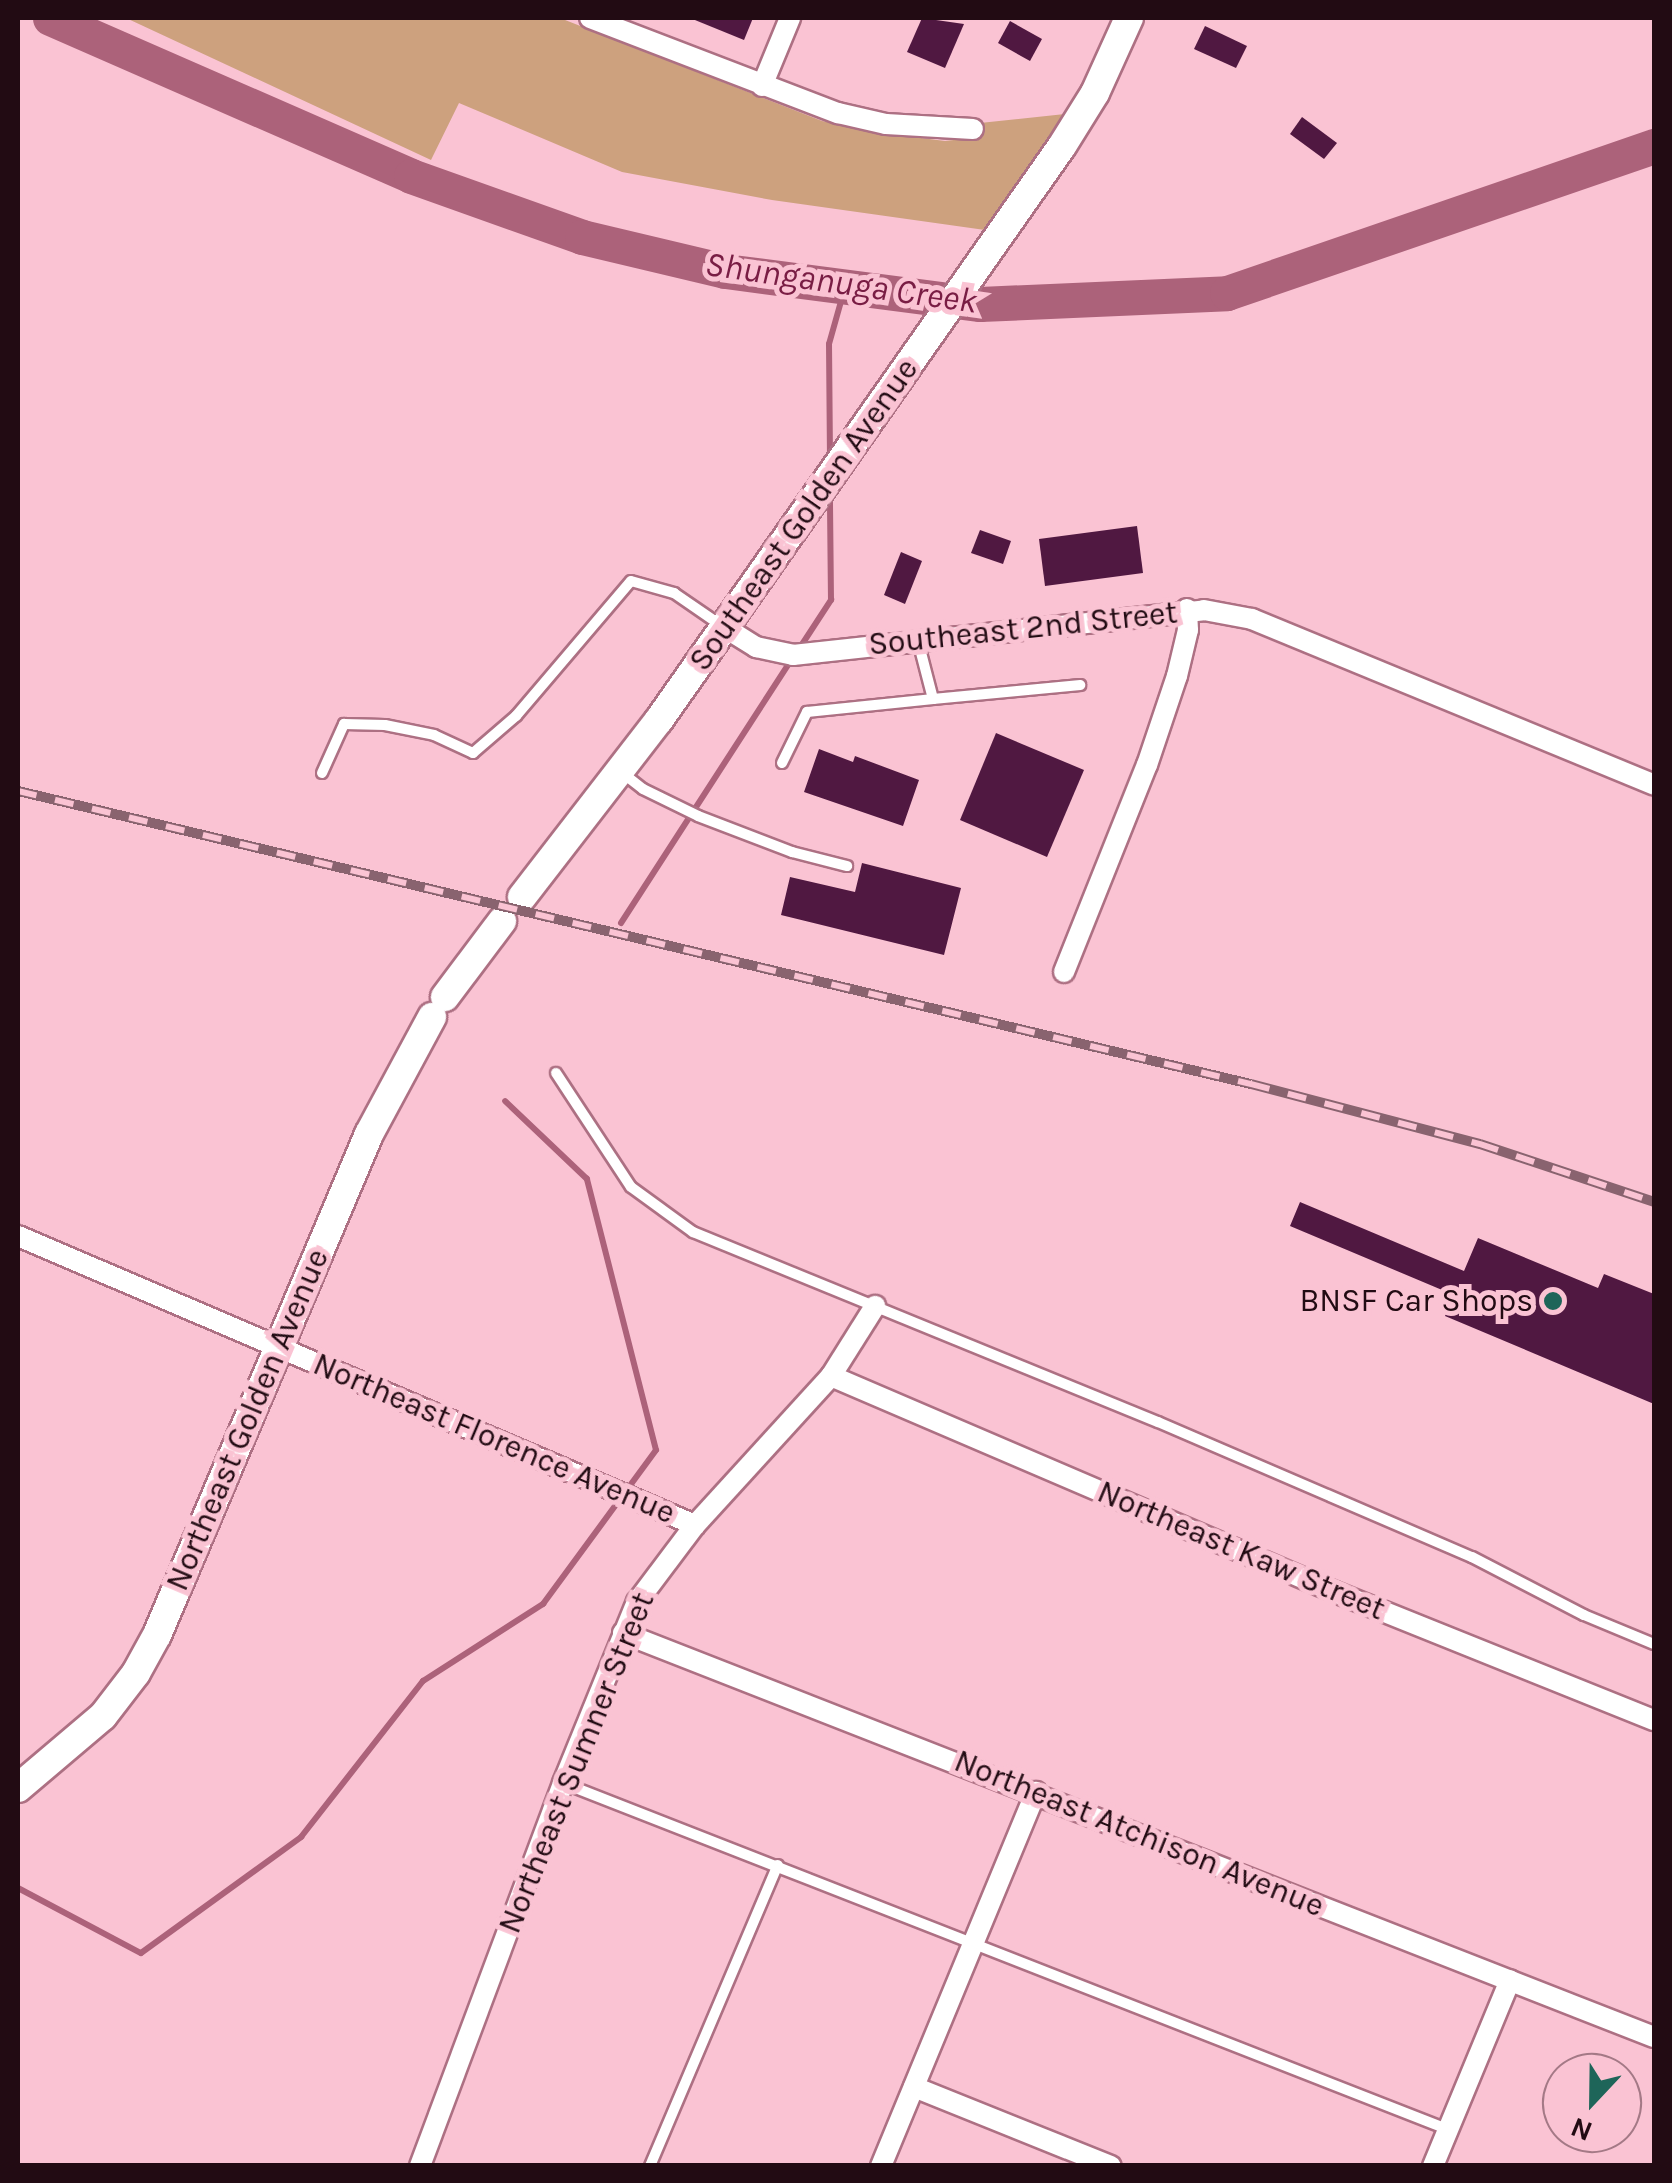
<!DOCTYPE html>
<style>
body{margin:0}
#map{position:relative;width:1672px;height:2183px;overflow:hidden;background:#fac3d3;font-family:Karla,sans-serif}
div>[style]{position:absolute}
.green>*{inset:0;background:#cda17e}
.stream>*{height:6px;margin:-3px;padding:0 3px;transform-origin:3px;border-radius:3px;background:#ac627a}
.river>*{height:35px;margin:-17.5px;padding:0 17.5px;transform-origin:17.5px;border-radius:17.5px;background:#ac627a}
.building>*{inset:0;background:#501841}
.roads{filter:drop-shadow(2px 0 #ad7083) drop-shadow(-2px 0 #ad7083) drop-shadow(0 2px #ad7083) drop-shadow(0 -2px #ad7083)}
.service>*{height:10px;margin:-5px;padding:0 5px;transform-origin:5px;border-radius:5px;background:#fff}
.minor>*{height:20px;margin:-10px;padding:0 10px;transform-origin:10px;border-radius:10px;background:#fff}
.tertiary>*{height:28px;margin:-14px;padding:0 14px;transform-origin:14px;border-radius:14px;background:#fff}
.rail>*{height:10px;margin-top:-5px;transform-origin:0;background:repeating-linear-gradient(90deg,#fac3d3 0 19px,#89636f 0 38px);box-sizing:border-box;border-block:2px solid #89636f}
.dots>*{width:28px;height:28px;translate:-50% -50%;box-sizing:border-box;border:5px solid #fac3d3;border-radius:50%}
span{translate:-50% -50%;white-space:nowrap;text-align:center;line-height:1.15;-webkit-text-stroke:10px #fac3d3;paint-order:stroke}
.street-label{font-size:32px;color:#220b13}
.poi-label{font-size:32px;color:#220b13}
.right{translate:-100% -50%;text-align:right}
.water-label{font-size:35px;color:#791d44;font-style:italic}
.frame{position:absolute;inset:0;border:20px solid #220b13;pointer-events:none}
.north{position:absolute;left:1542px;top:2053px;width:100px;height:100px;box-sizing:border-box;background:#fac3d3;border:2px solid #a47986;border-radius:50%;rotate:202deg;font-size:28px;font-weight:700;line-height:40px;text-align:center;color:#220b13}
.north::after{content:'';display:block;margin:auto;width:35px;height:45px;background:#1e6559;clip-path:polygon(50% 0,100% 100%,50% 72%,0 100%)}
</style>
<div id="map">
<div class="green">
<div style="clip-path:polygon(126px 18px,560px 18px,822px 121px,882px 133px,945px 141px,979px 137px,980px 123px,1065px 114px,985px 230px,772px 200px,622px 172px,459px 103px,431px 160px)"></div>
</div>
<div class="stream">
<div style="left:830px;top:458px;width:114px;rotate:-90.5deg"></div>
<div style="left:829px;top:344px;width:59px;rotate:-74.3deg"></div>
<div style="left:799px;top:649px;width:59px;rotate:-56.9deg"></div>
<div style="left:831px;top:600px;width:104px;rotate:-90.6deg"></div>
<div style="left:621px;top:923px;width:315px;rotate:-57.1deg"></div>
<div style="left:18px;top:1888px;width:139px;rotate:27.9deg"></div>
<div style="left:141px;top:1953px;width:198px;rotate:-35.9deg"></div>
<div style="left:301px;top:1837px;width:198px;rotate:-52deg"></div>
<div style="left:423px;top:1681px;width:143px;rotate:-32.7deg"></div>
<div style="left:543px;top:1604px;width:191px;rotate:-53.7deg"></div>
<div style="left:656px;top:1450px;width:280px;rotate:-104.3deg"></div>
<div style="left:587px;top:1179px;width:113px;rotate:-136.4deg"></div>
</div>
<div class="river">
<div style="left:50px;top:18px;width:394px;rotate:23.6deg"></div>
<div style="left:411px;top:176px;width:182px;rotate:19.6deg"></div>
<div style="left:582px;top:237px;width:147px;rotate:13.4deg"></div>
<div style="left:725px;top:271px;width:257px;rotate:7.4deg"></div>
<div style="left:980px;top:304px;width:247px;rotate:-2.5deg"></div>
<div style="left:1227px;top:293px;width:452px;rotate:-19deg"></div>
</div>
<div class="building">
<div style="clip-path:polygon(690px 18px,753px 18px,744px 40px)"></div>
<div style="clip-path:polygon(922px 18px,964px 24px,945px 68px,907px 52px)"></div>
<div style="clip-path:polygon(1010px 21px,1042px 39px,1030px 61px,998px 43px)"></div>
<div style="clip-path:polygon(1205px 26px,1247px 46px,1236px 68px,1194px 49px)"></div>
<div style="clip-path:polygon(1302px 117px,1337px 143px,1324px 159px,1290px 134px)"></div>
<div style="clip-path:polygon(1137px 526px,1143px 573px,1045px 586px,1039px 539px)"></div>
<div style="clip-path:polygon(980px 530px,1011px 541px,1003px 564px,971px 553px)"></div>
<div style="clip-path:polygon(901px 552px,922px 561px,905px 604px,884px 595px)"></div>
<div style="clip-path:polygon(996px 733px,1084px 770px,1047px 857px,960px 820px)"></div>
<div style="clip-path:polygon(819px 749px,853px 762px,855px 756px,919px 780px,903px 826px,804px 792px)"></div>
<div style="clip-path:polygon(862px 863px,961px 888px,944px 955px,781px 915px,790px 877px,855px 892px)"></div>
<div style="clip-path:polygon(1300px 1202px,1464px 1271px,1478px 1238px,1598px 1288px,1604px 1274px,1654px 1294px,1654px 1404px,1445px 1316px,1454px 1295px,1290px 1226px)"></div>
</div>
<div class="roads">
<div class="service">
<div style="left:918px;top:641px;width:60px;rotate:75.5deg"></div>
<div style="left:933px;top:699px;width:148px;rotate:-5.4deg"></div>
<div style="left:782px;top:763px;width:57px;rotate:-63.9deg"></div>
<div style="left:807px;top:712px;width:127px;rotate:-5.9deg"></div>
<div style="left:620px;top:771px;width:29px;rotate:38deg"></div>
<div style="left:643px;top:789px;width:61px;rotate:26.1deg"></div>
<div style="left:698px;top:816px;width:101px;rotate:21deg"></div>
<div style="left:792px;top:852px;width:57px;rotate:14.3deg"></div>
<div style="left:322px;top:773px;width:54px;rotate:-65.8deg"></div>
<div style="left:344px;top:724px;width:41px;rotate:1.4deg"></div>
<div style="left:385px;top:725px;width:50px;rotate:11.5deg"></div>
<div style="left:434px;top:735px;width:43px;rotate:24.8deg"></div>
<div style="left:473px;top:753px;width:57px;rotate:-40.7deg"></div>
<div style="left:516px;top:716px;width:177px;rotate:-49.6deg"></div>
<div style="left:631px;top:581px;width:45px;rotate:15.6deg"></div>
<div style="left:674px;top:593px;width:58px;rotate:34.5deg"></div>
<div style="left:556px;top:1073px;width:136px;rotate:56.7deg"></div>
<div style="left:631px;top:1187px;width:77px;rotate:36deg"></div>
<div style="left:693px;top:1232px;width:502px;rotate:22.23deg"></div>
<div style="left:1158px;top:1422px;width:342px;rotate:23.3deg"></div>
<div style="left:1472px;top:1557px;width:126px;rotate:27.4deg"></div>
<div style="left:1584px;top:1615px;width:76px;rotate:22.5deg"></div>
<div style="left:563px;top:1783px;width:949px;rotate:21.38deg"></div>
<div style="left:650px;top:2166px;width:327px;rotate:-67deg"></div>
</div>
<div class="minor">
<div style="left:590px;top:18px;width:266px;rotate:21deg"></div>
<div style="left:838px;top:113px;width:49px;rotate:12.9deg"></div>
<div style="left:886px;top:124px;width:87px;rotate:3.3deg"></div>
<div style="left:762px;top:86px;width:74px;rotate:-67.6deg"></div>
<div style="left:724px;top:627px;width:38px;rotate:32deg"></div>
<div style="left:756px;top:647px;width:38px;rotate:12deg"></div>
<div style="left:793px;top:655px;width:413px;rotate:-6.2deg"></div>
<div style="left:1204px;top:610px;width:49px;rotate:10.6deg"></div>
<div style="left:1252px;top:619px;width:435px;rotate:22.4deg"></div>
<div style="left:1064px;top:972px;width:223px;rotate:-68.2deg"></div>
<div style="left:1147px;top:765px;width:94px;rotate:-71.4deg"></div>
<div style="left:1177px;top:676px;width:47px;rotate:-76.6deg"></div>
<div style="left:1188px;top:630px;width:21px;rotate:-93deg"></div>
<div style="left:18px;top:1236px;width:736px;rotate:23.12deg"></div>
<div style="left:831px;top:1376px;width:548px;rotate:23.2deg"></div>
<div style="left:1335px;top:1592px;width:344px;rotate:21.9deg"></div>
<div style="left:623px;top:1633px;width:1107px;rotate:21.4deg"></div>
<div style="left:914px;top:2087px;width:212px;rotate:21.9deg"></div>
<div style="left:420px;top:2166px;width:409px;rotate:-69.5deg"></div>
<div style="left:563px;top:1783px;width:196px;rotate:-67.8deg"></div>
<div style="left:637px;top:1602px;width:96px;rotate:-53deg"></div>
<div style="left:695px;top:1525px;width:202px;rotate:-47.6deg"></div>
<div style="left:831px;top:1376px;width:83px;rotate:-57.8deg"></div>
<div style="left:881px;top:2166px;width:405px;rotate:-67.5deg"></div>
<div style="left:1433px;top:2166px;width:201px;rotate:-67.5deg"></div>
</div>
<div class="tertiary">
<div style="left:522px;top:897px;width:224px;rotate:-52.3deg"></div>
<div style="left:659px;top:720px;width:701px;rotate:-54.93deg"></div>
<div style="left:1062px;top:146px;width:62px;rotate:-58.1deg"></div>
<div style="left:1095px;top:93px;width:82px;rotate:-65.6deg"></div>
<div style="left:445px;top:997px;width:95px;rotate:-53.1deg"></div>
<div style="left:18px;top:1788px;width:111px;rotate:-40.3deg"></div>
<div style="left:103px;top:1716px;width:54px;rotate:-52.5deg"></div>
<div style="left:136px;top:1673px;width:43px;rotate:-61.1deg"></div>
<div style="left:157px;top:1635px;width:544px;rotate:-67.06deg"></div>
<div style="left:369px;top:1134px;width:133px;rotate:-61.7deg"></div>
</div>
</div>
<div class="rail">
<div style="left:18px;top:791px;width:1267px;rotate:13.37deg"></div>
<div style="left:1251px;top:1084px;width:237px;rotate:14.7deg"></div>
<div style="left:1480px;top:1144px;width:183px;rotate:18.4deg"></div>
</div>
<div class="dots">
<div style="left:1553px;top:1301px;background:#1e6559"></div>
</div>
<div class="street-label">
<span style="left:804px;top:515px;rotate:-55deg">Southeast Golden Avenue</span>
<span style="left:1023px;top:629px;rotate:-6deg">Southeast 2nd Street</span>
<span style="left:248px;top:1420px;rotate:-67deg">Northeast Golden Avenue</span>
<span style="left:494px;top:1439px;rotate:23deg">Northeast Florence Avenue</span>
<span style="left:1241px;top:1551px;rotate:23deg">Northeast Kaw Street</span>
<span style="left:577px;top:1763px;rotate:-68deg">Northeast Sumner Street</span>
<span style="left:1139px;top:1834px;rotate:22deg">Northeast Atchison Avenue</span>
</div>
<div class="poi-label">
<span class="right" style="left:1533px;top:1301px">BNSF Car Shops</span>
</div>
<div class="water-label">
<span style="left:841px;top:283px;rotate:8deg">Shunganuga Creek</span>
</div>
<div class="frame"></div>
<div class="north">N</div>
</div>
